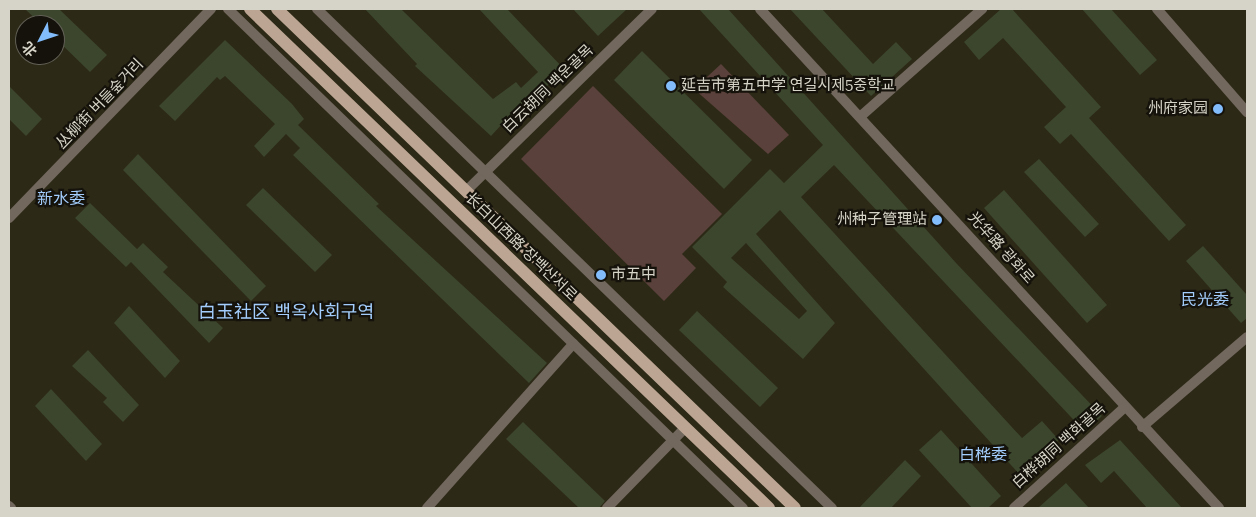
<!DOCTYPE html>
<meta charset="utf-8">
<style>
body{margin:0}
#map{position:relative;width:1256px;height:517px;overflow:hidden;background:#2d2917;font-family:"Roboto Serif","Noto Sans SC","Noto Sans KR",serif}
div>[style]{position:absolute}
.green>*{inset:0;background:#5b413b}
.building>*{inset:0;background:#3b462d}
.minor>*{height:10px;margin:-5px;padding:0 5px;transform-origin:5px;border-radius:5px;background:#72685e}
.tertiary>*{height:10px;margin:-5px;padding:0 5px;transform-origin:5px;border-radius:5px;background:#72685e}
.primary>*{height:12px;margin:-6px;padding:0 6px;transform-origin:6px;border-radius:6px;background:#bca693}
.dots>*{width:14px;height:14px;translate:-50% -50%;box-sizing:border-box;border:2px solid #14120a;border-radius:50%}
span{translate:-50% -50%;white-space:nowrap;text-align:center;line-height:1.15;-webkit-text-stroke:4.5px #14120a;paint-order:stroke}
.poi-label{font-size:15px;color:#d6d4c8}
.left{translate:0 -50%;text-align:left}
.right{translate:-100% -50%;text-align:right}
.street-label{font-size:15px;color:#d6d4c8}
.neighbourhood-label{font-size:16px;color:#a3cdfc}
.quarter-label{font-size:18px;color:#a3cdfc}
.frame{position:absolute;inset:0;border:10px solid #d6d4c8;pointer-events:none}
.north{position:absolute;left:15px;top:15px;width:50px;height:50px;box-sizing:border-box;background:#14120a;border:1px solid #626056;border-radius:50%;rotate:229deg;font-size:14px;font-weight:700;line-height:20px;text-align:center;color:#d6d4c8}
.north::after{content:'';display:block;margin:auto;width:18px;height:22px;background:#82bcfa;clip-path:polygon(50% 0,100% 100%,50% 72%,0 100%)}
</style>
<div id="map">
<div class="green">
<div style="clip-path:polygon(721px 64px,789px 135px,768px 154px,694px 89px)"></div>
<div style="clip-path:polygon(593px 86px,722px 214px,682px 254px,696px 268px,664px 301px,521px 159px)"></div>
</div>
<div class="building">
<div style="clip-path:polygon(25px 9px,59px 9px,107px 55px,90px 72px,55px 38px,55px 25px,42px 25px)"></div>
<div style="clip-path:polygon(365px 9px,401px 9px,493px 99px,516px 82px,521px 88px,538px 72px,479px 9px,507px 9px,564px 69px,507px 127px,503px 123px,491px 136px,415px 66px,417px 64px)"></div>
<div style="clip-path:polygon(573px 9px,627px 9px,598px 36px)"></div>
<div style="clip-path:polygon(evenodd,699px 9px,728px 9px,957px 264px,1102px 416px,1085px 432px,834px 165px,801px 197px,1022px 438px,1042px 421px,1059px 440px,1020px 475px,780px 210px,756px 234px,835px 323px,803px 359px,723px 287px,727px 282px,692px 247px,770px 169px,784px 183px,823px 145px,699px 9px,746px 243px,807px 311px,799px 319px,731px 258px,746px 243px)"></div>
<div style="clip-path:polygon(790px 9px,822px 9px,873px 64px,896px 42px,912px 59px,871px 96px)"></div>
<div style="clip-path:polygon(1001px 9px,1012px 9px,1101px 107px,1089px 118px,1186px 225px,1169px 241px,1071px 134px,1060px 144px,1044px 127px,1066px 107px,1003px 38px,979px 60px,964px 42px)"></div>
<div style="clip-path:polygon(1082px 9px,1111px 9px,1157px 60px,1140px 75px)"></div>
<div style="clip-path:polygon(225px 40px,292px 104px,304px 119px,298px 125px,379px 204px,376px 206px,547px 363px,529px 383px,293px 155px,300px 148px,286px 134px,264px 157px,254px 146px,275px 124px,225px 76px,220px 80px,217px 77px,175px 121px,159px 106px)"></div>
<div style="clip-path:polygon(642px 51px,752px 160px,724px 189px,614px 80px)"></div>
<div style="clip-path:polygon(9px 86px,42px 119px,26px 136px,9px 119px)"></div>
<div style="clip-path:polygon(138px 154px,266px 286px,251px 301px,123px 170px)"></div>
<div style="clip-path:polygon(1039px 159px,1099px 224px,1085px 237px,1024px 172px)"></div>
<div style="clip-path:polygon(263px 188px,332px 255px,315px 272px,246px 205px)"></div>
<div style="clip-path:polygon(1004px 190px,1107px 305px,1087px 323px,984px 208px)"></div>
<div style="clip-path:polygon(90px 203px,137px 249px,143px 243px,168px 267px,163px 272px,223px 328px,209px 343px,131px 262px,126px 267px,75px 218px)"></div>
<div style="clip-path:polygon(1203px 246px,1247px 295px,1247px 318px,1241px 323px,1186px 261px)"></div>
<div style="clip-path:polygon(129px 306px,180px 361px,165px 378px,114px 323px)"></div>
<div style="clip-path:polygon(697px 311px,778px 388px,760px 407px,679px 330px)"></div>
<div style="clip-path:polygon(88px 350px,139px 405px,123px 422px,103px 402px,107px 398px,72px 366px)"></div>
<div style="clip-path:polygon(51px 389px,102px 444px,86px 461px,35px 406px)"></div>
<div style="clip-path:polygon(523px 422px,605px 501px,599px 508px,579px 508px,506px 439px)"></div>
<div style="clip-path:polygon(941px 430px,1001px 496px,988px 508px,972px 508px,919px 450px)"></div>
<div style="clip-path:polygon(1120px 440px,1182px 508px,1147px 508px,1114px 471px,1101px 483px,1085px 465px)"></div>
<div style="clip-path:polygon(905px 460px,921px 476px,891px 508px,859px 508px)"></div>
<div style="clip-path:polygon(1066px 483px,1089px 508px,1038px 508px)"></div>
</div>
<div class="minor">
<div style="left:760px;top:9px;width:678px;rotate:47.39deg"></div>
<div style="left:861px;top:116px;width:162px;rotate:-41.5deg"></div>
<div style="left:466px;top:191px;width:260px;rotate:-44.4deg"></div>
<div style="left:9px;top:218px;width:291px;rotate:-46deg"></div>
<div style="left:1142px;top:427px;width:138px;rotate:-40.6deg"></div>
<div style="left:427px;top:508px;width:220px;rotate:-48.3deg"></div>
<div style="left:607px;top:508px;width:112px;rotate:-45.7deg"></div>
<div style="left:1014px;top:508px;width:150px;rotate:-42.3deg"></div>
</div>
<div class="tertiary">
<div style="left:228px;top:9px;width:717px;rotate:44.1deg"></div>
<div style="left:317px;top:9px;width:717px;rotate:44.1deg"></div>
<div style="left:1157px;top:9px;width:137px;rotate:48.9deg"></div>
<div style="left:9px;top:506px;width:3px;rotate:45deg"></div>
</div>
<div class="primary">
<div style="left:250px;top:9px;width:720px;rotate:43.87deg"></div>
<div style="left:277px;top:9px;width:719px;rotate:43.93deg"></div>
</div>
<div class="dots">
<div style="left:671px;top:86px;background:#82bcfa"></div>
<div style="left:1218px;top:109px;background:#82bcfa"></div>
<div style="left:937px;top:220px;background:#82bcfa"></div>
<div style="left:601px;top:275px;background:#82bcfa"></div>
</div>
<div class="poi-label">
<span class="left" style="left:681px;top:86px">延吉市第五中学 연길시제5중학교</span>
<span class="right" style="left:1208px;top:109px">州府家园</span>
<span class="right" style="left:927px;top:220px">州种子管理站</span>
<span class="left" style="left:611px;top:275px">市五中</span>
</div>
<div class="street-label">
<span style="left:548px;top:89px;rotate:-44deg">白云胡同 백운골목</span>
<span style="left:100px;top:104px;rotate:-46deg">丛柳街 버들숲거리</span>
<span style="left:521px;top:247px;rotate:44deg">长白山西路 장백산서로</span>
<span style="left:1001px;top:248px;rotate:48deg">光华路 광화로</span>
<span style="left:1059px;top:446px;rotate:-42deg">白桦胡同 백화골목</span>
</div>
<div class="neighbourhood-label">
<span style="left:61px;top:199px">新水委</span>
<span style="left:1205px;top:300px">民光委</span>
<span style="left:983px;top:455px">白桦委</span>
</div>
<div class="quarter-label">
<span style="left:286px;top:312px">白玉社区 백옥사회구역</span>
</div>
<div class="frame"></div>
<div class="north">北</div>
</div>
